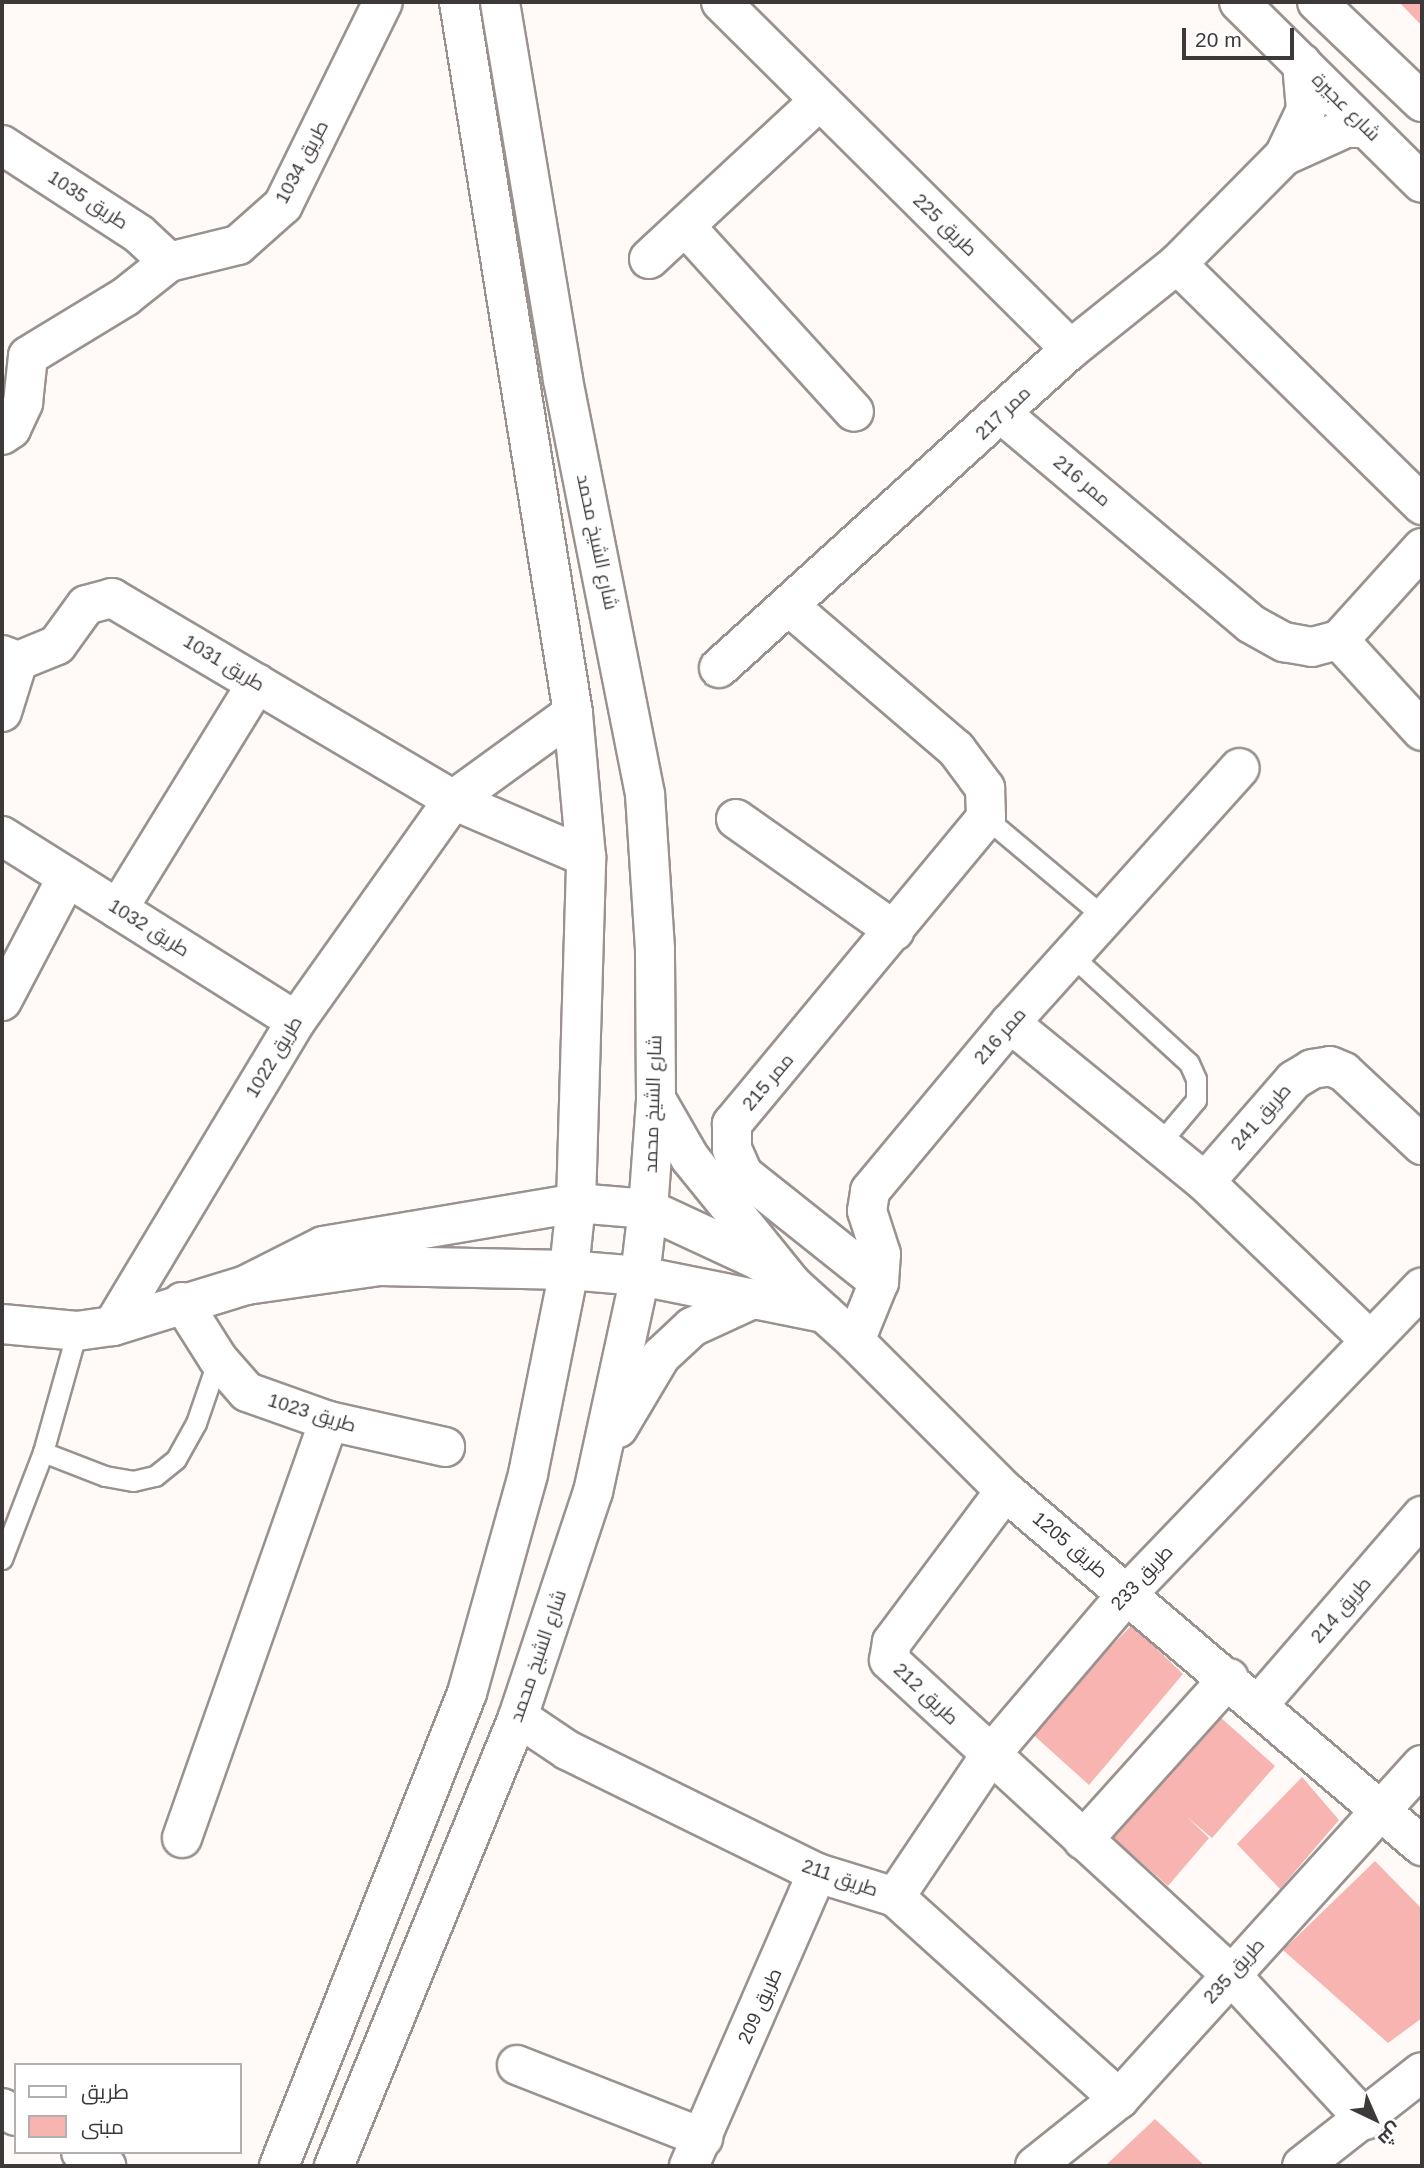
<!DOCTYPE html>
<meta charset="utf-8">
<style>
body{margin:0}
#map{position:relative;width:1424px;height:2168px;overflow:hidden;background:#fffaf7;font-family:Helvetica,Cairo,sans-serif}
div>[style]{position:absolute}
.building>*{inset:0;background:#f7b4b0}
.roads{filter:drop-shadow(2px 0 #9a928e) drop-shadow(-2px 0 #9a928e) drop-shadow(0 2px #9a928e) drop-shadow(0 -2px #9a928e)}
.lane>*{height:19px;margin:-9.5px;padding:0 9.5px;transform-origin:9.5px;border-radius:9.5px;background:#fff}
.street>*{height:38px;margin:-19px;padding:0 19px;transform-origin:19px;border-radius:19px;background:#fff}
.secondary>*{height:38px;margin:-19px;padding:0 19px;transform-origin:19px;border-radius:19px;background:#fff}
span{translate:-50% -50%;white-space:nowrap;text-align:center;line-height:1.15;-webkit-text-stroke:5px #fff;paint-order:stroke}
.street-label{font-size:19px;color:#3d3938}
.frame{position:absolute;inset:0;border:4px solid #3d3938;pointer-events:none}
.legend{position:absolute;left:14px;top:2063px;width:228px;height:91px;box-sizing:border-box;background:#fff;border:2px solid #b1b0af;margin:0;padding:9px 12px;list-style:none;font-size:21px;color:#3d3938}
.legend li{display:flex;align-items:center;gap:14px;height:35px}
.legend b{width:35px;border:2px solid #b1b0af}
.north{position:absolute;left:1340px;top:2084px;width:70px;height:70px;-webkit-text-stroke:5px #fff;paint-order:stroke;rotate:136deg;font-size:19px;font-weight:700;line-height:28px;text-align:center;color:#3d3938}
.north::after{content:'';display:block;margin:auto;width:24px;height:32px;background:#3d3938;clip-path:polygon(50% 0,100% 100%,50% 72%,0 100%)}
.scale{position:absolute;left:1182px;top:28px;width:112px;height:32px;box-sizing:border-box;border:4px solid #3d3938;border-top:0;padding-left:9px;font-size:21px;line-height:24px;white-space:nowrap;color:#3d3938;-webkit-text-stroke:5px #fff;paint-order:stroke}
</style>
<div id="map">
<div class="building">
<div style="clip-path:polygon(1399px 2px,1422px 2px,1422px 26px)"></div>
<div style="clip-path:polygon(1132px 1625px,1183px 1674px,1089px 1785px,1028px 1730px)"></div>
<div style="clip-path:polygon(1220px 1717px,1275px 1766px,1212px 1838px,1187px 1817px,1209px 1838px,1168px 1886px,1111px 1836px)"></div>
<div style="clip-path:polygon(1302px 1777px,1339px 1820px,1280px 1889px,1237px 1844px)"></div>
<div style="clip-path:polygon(1375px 1861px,1422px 1909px,1422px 2018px,1388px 2043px,1283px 1950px)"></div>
<div style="clip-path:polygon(1155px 2119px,1205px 2166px,1105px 2166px)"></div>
</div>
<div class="roads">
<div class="lane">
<div style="left:986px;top:818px;width:155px;rotate:40deg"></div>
<div style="left:1071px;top:955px;width:160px;rotate:42.5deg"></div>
<div style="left:1189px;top:1063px;width:17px;rotate:66deg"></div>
<div style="left:1196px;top:1079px;width:21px;rotate:90deg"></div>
<div style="left:1196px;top:1100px;width:57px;rotate:130.1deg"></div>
<div style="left:43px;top:1452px;width:66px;rotate:21.2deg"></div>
<div style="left:105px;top:1476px;width:28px;rotate:10deg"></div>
<div style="left:133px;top:1481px;width:23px;rotate:-13deg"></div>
<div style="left:155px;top:1476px;width:27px;rotate:-39deg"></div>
<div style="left:176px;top:1459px;width:41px;rotate:-60.9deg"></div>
<div style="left:196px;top:1423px;width:68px;rotate:-71deg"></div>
<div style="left:2px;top:1559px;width:115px;rotate:-69deg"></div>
<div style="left:43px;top:1452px;width:126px;rotate:-74.3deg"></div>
</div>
<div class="street">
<div style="left:721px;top:2px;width:493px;rotate:44.8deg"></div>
<div style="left:2px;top:145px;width:163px;rotate:33deg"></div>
<div style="left:139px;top:234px;width:41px;rotate:43deg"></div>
<div style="left:1284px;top:156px;width:68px;rotate:-24.3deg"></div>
<div style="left:1346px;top:128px;width:20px"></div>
<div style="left:685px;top:226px;width:251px;rotate:47.7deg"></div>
<div style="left:649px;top:259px;width:232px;rotate:-42.9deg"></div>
<div style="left:1177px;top:264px;width:344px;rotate:44.5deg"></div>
<div style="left:28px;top:356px;width:114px;rotate:-31.3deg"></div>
<div style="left:125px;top:297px;width:56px;rotate:-38.5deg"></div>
<div style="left:169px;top:262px;width:71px;rotate:-13.8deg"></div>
<div style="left:238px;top:245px;width:60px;rotate:-41.6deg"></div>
<div style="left:283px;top:205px;width:226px;rotate:-63.8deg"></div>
<div style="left:1003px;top:415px;width:324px;rotate:40.1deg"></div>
<div style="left:1251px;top:624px;width:38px;rotate:29deg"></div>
<div style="left:1284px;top:642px;width:28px;rotate:10deg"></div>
<div style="left:1312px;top:647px;width:28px;rotate:-15deg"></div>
<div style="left:1339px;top:640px;width:124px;rotate:-47.9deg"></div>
<div style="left:2px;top:435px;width:11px;rotate:-34deg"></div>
<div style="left:11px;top:429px;width:29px;rotate:-65deg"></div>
<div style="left:23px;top:403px;width:47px;rotate:-83.9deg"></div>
<div style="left:789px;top:606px;width:220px;rotate:40.6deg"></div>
<div style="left:956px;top:749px;width:49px;rotate:53.4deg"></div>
<div style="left:985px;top:788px;width:30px;rotate:88deg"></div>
<div style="left:986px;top:818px;width:398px;rotate:129.7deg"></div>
<div style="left:732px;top:1124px;width:25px;rotate:90deg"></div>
<div style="left:732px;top:1149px;width:27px;rotate:66deg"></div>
<div style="left:743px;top:1174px;width:174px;rotate:38.5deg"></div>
<div style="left:1339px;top:640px;width:123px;rotate:47.6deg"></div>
<div style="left:2px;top:655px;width:17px;rotate:21deg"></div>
<div style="left:18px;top:661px;width:42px;rotate:-22.3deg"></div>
<div style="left:57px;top:645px;width:49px;rotate:-54.1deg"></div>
<div style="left:86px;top:605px;width:27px;rotate:-15deg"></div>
<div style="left:112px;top:598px;width:396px;rotate:30.6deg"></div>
<div style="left:453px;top:800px;width:271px;rotate:125.4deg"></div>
<div style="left:296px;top:1021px;width:356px;rotate:121deg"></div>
<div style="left:719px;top:668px;width:475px;rotate:-42.2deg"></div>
<div style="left:1071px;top:349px;width:136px;rotate:-38.7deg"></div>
<div style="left:1177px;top:264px;width:152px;rotate:-45.3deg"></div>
<div style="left:1284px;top:156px;width:51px;rotate:-64.4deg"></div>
<div style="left:1306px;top:110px;width:47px;rotate:-94.9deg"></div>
<div style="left:2px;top:712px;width:53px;rotate:-72.6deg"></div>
<div style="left:573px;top:713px;width:148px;rotate:144.1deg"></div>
<div style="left:453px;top:800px;width:145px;rotate:23.2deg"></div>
<div style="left:736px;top:819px;width:194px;rotate:35.2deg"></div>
<div style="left:2px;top:836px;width:347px;rotate:32.2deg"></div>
<div style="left:118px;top:909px;width:265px;rotate:-58.4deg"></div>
<div style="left:2px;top:1001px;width:140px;rotate:-62.3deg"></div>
<div style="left:1010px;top:1023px;width:252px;rotate:39.2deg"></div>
<div style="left:1205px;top:1182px;width:227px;rotate:43.8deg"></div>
<div style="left:1205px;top:1182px;width:135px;rotate:-48.9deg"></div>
<div style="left:1294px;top:1080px;width:21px;rotate:-31deg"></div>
<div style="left:1312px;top:1069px;width:18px;rotate:-9deg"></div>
<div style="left:1330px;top:1066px;width:15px;rotate:23deg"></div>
<div style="left:1344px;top:1072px;width:107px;rotate:43.1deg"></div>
<div style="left:182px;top:1302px;width:67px;rotate:57.7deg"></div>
<div style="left:218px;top:1359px;width:44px;rotate:48.7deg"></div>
<div style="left:247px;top:1392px;width:87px;rotate:19.5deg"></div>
<div style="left:329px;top:1421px;width:119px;rotate:12.6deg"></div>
<div style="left:824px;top:1313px;width:188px;rotate:-168.6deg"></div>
<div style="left:640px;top:1276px;width:71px;rotate:-175.2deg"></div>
<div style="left:569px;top:1270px;width:189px;rotate:-178.8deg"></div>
<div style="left:380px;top:1266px;width:135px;rotate:171.9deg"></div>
<div style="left:246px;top:1285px;width:86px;rotate:-26.9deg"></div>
<div style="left:323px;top:1246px;width:257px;rotate:-9.6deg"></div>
<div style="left:576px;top:1203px;width:72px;rotate:4.8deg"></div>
<div style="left:648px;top:1209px;width:121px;rotate:24.9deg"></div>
<div style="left:758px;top:1260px;width:42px;rotate:35.2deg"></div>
<div style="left:792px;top:1284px;width:85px;rotate:42.1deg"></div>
<div style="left:855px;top:1341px;width:212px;rotate:45deg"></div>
<div style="left:1005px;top:1491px;width:548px;rotate:40.41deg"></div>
<div style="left:2px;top:1324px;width:75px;rotate:5.3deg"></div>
<div style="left:77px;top:1331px;width:36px;rotate:-8deg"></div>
<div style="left:113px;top:1326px;width:139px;rotate:-17.1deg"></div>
<div style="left:855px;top:1341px;width:64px;rotate:-67.9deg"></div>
<div style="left:879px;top:1282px;width:28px;rotate:-86deg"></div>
<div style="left:881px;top:1254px;width:45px;rotate:-108deg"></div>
<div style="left:867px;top:1211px;width:20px;rotate:-81deg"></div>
<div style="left:870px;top:1191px;width:219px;rotate:-50.2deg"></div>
<div style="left:1010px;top:1023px;width:343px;rotate:-48deg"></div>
<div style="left:1005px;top:1491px;width:189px;rotate:126.8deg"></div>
<div style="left:892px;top:1642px;width:18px;rotate:99deg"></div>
<div style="left:889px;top:1660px;width:464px;rotate:42.6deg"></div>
<div style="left:1230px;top:1974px;width:199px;rotate:47.2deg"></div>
<div style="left:1259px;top:1704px;width:249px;rotate:-49.1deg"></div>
<div style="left:518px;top:1717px;width:59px;rotate:34deg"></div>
<div style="left:567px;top:1750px;width:279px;rotate:26.2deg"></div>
<div style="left:817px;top:1873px;width:82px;rotate:17.1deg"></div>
<div style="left:895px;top:1897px;width:302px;rotate:42deg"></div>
<div style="left:182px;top:1838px;width:442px;rotate:-70.6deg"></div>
<div style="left:1083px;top:1840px;width:218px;rotate:-48deg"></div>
<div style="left:895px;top:1897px;width:172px;rotate:-56.1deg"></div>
<div style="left:991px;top:1754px;width:211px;rotate:-49.6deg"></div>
<div style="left:1128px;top:1593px;width:424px;rotate:-46.1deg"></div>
<div style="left:517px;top:2065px;width:200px;rotate:21.4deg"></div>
<div style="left:2px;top:2108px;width:16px;rotate:30deg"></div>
<div style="left:81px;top:2152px;width:29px;rotate:29deg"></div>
<div style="left:689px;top:2166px;width:320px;rotate:-66.4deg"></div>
<div style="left:1035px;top:2166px;width:107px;rotate:-38.6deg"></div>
<div style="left:1119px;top:2099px;width:451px;rotate:-47.8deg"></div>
<div style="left:1302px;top:2166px;width:152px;rotate:-38.1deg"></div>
</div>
<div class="secondary">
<div style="left:1239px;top:2px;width:257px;rotate:44.7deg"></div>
<div style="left:1317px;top:2px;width:145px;rotate:43.6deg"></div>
<div style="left:656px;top:1099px;width:68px;rotate:60deg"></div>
<div style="left:690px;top:1158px;width:162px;rotate:51deg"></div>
<div style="left:618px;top:1428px;width:84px;rotate:-59.2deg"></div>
<div style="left:661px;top:1356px;width:42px;rotate:-43.1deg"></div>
<div style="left:692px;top:1327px;width:67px;rotate:-24.7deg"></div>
<div style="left:279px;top:2166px;width:509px;rotate:-68.32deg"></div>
<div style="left:467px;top:1693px;width:227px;rotate:-74.4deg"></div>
<div style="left:528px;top:1474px;width:208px;rotate:-78.6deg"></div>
<div style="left:569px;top:1270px;width:67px;rotate:-84deg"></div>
<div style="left:576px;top:1203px;width:346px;rotate:-88.3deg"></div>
<div style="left:586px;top:857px;width:145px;rotate:-95.2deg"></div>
<div style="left:573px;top:713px;width:720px;rotate:-99.11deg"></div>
<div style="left:334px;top:2166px;width:485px;rotate:-67.7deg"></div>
<div style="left:518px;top:1717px;width:237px;rotate:-71.6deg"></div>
<div style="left:593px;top:1492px;width:221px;rotate:-77.7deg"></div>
<div style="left:640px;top:1276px;width:67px;rotate:-83.2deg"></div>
<div style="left:648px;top:1209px;width:110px;rotate:-85.8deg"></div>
<div style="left:656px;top:1099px;width:150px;rotate:-90.4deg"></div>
<div style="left:655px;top:949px;width:155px;rotate:-93.7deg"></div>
<div style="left:645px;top:794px;width:423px;rotate:-101.2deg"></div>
<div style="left:563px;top:379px;width:382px;rotate:-99.5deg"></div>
</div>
</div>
<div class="street-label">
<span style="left:1346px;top:107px;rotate:45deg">شارع عجيرة</span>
<span style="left:302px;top:162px;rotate:-62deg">طريق 1034</span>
<span style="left:88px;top:200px;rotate:33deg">طريق 1035</span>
<span style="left:945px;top:225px;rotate:44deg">طريق 225</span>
<span style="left:1003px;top:413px;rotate:-44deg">ممر 217</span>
<span style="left:1082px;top:481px;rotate:40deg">ممر 216</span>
<span style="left:597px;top:542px;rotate:78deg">شارع الشيخ محمد</span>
<span style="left:224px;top:663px;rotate:31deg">طريق 1031</span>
<span style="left:149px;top:928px;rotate:32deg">طريق 1032</span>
<span style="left:1000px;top:1036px;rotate:-49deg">ممر 216</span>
<span style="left:274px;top:1057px;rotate:-59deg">طريق 1022</span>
<span style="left:768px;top:1082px;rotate:-50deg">ممر 215</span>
<span style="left:653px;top:1104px;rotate:-88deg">شارع الشيخ محمد</span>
<span style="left:1261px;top:1117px;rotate:-49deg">طريق 241</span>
<span style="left:312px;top:1413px;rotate:17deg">طريق 1023</span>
<span style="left:1070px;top:1545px;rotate:40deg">طريق 1205</span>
<span style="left:1142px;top:1578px;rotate:-47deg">طريق 233</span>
<span style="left:1341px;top:1610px;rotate:-49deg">طريق 214</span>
<span style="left:538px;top:1656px;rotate:-71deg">شارع الشيخ محمد</span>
<span style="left:926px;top:1694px;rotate:43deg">طريق 212</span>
<span style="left:840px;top:1878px;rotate:19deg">طريق 211</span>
<span style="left:1234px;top:1971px;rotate:-48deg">طريق 235</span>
<span style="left:760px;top:2006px;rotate:-66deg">طريق 209</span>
</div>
<div class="frame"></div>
<ul class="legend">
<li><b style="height:9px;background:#fff"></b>طريق</li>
<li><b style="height:19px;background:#f7b4b0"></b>مبنى</li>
</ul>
<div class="north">ش</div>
<div class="scale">20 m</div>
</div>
